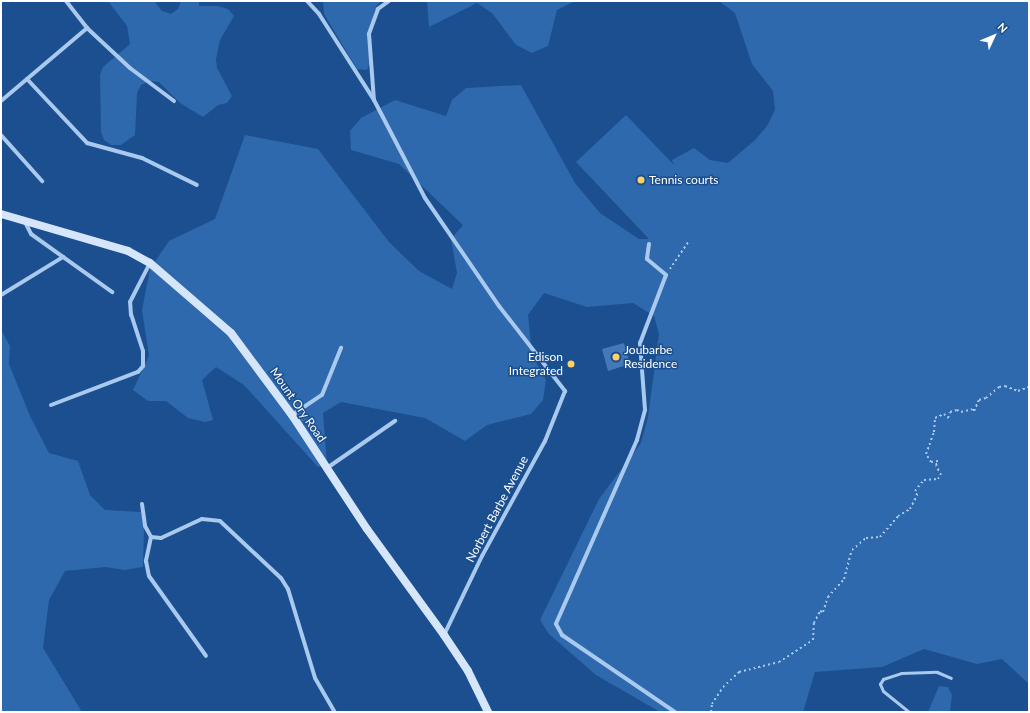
<!DOCTYPE html>
<style>
body{margin:0}
#map{position:relative;width:1030px;height:713px;overflow:hidden;background:#1b4f8f;font-family:Lato,sans-serif}
div>[style]{position:absolute}
.green>*{inset:0;background:#2e69ad}
.building>*{inset:0;background:#4478b7}
.path>*{height:2px;margin-top:-1px;transform-origin:0;background:repeating-linear-gradient(90deg,#a9c9ee 0 2px,transparent 0 5px)}
.service>*{height:3px;margin:-1.5px;padding:0 1.5px;transform-origin:1.5px;border-radius:1.5px;background:#a9c9ee}
.minor>*{height:4px;margin:-2px;padding:0 2px;transform-origin:2px;border-radius:2px;background:#a9c9ee}
.secondary>*{height:8px;margin:-4px;padding:0 4px;transform-origin:4px;border-radius:4px;background:#d6e6fa}
.dots>*{width:11px;height:11px;translate:-50% -50%;box-sizing:border-box;border:2px solid #1b4f8f;border-radius:50%}
span{translate:-50% -50%;white-space:nowrap;text-align:center;line-height:1.15;-webkit-text-stroke:3px #1b4f8f;paint-order:stroke}
.poi-label{font-size:12px;color:#fff}
.left{translate:0 -50%;text-align:left}
.right{translate:-100% -50%;text-align:right}
.street-label{font-size:12px;color:#fff}
.frame{position:absolute;inset:0;border:2px solid #fff;pointer-events:none}
.north{position:absolute;left:974px;top:16px;width:40px;height:40px;-webkit-text-stroke:3px #1b4f8f;paint-order:stroke;rotate:46deg;font-size:11px;font-weight:700;line-height:16px;text-align:center;color:#fff}
.north::after{content:'';display:block;margin:auto;width:14px;height:18px;background:#fff;clip-path:polygon(50% 0,100% 100%,50% 72%,0 100%)}
</style>
<div id="map">
<div class="green">
<div style="clip-path:polygon(108px 1px,154px 1px,162px 11px,171px 14px,178px 9px,181px 1px,199px 1px,199px 6px,218px 6px,228px 9px,234px 16px,220px 40px,216px 59px,217px 68px,232px 96px,227px 103px,218px 105px,203px 117px,180px 103px,159px 82px,150px 81px,141px 85px,137px 93px,135px 135px,121px 145px,111px 145px,104px 140px,101px 132px,100px 75px,103px 67px,130px 44px,127px 26px)"></div>
<div style="clip-path:polygon(323px 1px,381px 1px,376px 6px,369px 34px,370px 62px,367px 70px,357px 69px,324px 14px)"></div>
<div style="clip-path:polygon(427px 1px,626px 1px,573px 2px,557px 10px,548px 46px,532px 53px,516px 45px,492px 13px,477px 3px,429px 27px)"></div>
<div style="clip-path:polygon(719px 1px,1029px 1px,1029px 684px,1002px 659px,977px 664px,924px 649px,882px 667px,815px 672px,803px 712px,660px 712px,596px 675px,549px 634px,540px 620px,599px 499px,641px 443px,648px 417px,659px 334px,654px 316px,633px 303px,587px 307px,544px 293px,528px 315px,532px 355px,546px 380px,543px 400px,531px 414px,487px 425px,465px 441px,425px 418px,341px 402px,323px 413px,327px 464px,318px 467px,244px 385px,216px 367px,202px 380px,213px 420px,205px 422px,188px 418px,166px 401px,148px 401px,133px 390px,149px 356px,142px 310px,150px 269px,169px 241px,215px 219px,245px 135px,318px 149px,389px 242px,419px 271px,452px 289px,457px 273px,451px 239px,463px 225px,399px 164px,351px 150px,350px 131px,361px 118px,395px 100px,446px 116px,452px 100px,466px 88px,521px 85px,575px 183px,600px 213px,639px 239px,649px 239px,576px 162px,626px 115px,674px 165px,672px 160px,694px 148px,710px 160px,728px 163px,755px 140px,767px 126px,775px 110px,773px 91px,752px 64px,735px 13px)"></div>
<div style="clip-path:polygon(1px 330px,10px 346px,9px 364px,30px 416px,49px 453px,78px 461px,90px 495px,105px 510px,141px 512px,144px 530px,143px 567px,125px 570px,105px 567px,65px 571px,49px 600px,43px 648px,82px 712px,1px 712px)"></div>
<div style="clip-path:polygon(939px 686px,948px 687px,952px 695px,950px 712px,928px 712px)"></div>
</div>
<div class="building">
<div style="clip-path:polygon(624px 343px,630px 364px,608px 371px,602px 349px)"></div>
</div>
<div class="path">
<div style="left:670px;top:269px;width:32px;rotate:-56deg"></div>
<div style="left:711px;top:712px;width:8px;rotate:-83deg"></div>
<div style="left:712px;top:704px;width:20px;rotate:-57deg"></div>
<div style="left:723px;top:687px;width:22px;rotate:-43deg"></div>
<div style="left:739px;top:672px;width:41px;rotate:-14deg"></div>
<div style="left:779px;top:662px;width:40px;rotate:-32.9deg"></div>
<div style="left:813px;top:640px;width:17px;rotate:-87deg"></div>
<div style="left:814px;top:623px;width:13px;rotate:-63deg"></div>
<div style="left:820px;top:611px;width:3px;rotate:18deg"></div>
<div style="left:823px;top:612px;width:16px;rotate:-72deg"></div>
<div style="left:828px;top:597px;width:24px;rotate:-48deg"></div>
<div style="left:844px;top:579px;width:30px;rotate:-75deg"></div>
<div style="left:852px;top:550px;width:18px;rotate:-41deg"></div>
<div style="left:866px;top:538px;width:14px;rotate:-4deg"></div>
<div style="left:880px;top:537px;width:28px;rotate:-49deg"></div>
<div style="left:898px;top:516px;width:14px;rotate:-30deg"></div>
<div style="left:910px;top:509px;width:16px;rotate:-63deg"></div>
<div style="left:917px;top:495px;width:4px;rotate:-117deg"></div>
<div style="left:915px;top:491px;width:14px;rotate:-51deg"></div>
<div style="left:924px;top:480px;width:14px;rotate:-4deg"></div>
<div style="left:938px;top:479px;width:5px;rotate:-53deg"></div>
<div style="left:941px;top:475px;width:11px;rotate:-117deg"></div>
<div style="left:936px;top:465px;width:4px;rotate:-63deg"></div>
<div style="left:938px;top:461px;width:7px;rotate:172deg"></div>
<div style="left:931px;top:462px;width:9px;rotate:-122deg"></div>
<div style="left:926px;top:454px;width:23px;rotate:-70deg"></div>
<div style="left:934px;top:432px;width:14px;rotate:-86deg"></div>
<div style="left:935px;top:418px;width:10px;rotate:-24deg"></div>
<div style="left:944px;top:414px;width:6px;rotate:45deg"></div>
<div style="left:948px;top:418px;width:6px;rotate:-72deg"></div>
<div style="left:950px;top:412px;width:7px;rotate:-16deg"></div>
<div style="left:957px;top:410px;width:4px;rotate:27deg"></div>
<div style="left:961px;top:412px;width:12px;rotate:-14deg"></div>
<div style="left:973px;top:409px;width:2px;rotate:63deg"></div>
<div style="left:974px;top:411px;width:12px;rotate:-66deg"></div>
<div style="left:979px;top:400px;width:7px;rotate:-16deg"></div>
<div style="left:986px;top:398px;width:17px;rotate:-40deg"></div>
<div style="left:999px;top:387px;width:6px;rotate:-9deg"></div>
<div style="left:1005px;top:386px;width:14px;rotate:21deg"></div>
<div style="left:1018px;top:391px;width:12px;rotate:-20deg"></div>
</div>
<div class="service">
<div style="left:909px;top:712px;width:33px;rotate:-141deg"></div>
<div style="left:883px;top:691px;width:8px;rotate:-113deg"></div>
<div style="left:880px;top:684px;width:6px;rotate:-59deg"></div>
<div style="left:883px;top:679px;width:19px;rotate:-18deg"></div>
<div style="left:901px;top:673px;width:36px;rotate:-2deg"></div>
<div style="left:937px;top:672px;width:15px;rotate:23deg"></div>
</div>
<div class="minor">
<div style="left:66px;top:1px;width:34px;rotate:52deg"></div>
<div style="left:87px;top:28px;width:59px;rotate:42.9deg"></div>
<div style="left:130px;top:68px;width:55px;rotate:36.9deg"></div>
<div style="left:307px;top:1px;width:18px;rotate:47deg"></div>
<div style="left:319px;top:14px;width:102px;rotate:57.4deg"></div>
<div style="left:389px;top:1px;width:14px;rotate:144deg"></div>
<div style="left:378px;top:9px;width:27px;rotate:110deg"></div>
<div style="left:369px;top:34px;width:66px;rotate:85.7deg"></div>
<div style="left:374px;top:100px;width:110px;rotate:62.5deg"></div>
<div style="left:425px;top:198px;width:131px;rotate:55.6deg"></div>
<div style="left:499px;top:306px;width:108px;rotate:52.2deg"></div>
<div style="left:565px;top:391px;width:54px;rotate:111.8deg"></div>
<div style="left:545px;top:441px;width:131px;rotate:118.7deg"></div>
<div style="left:482px;top:556px;width:88px;rotate:115.7deg"></div>
<div style="left:27px;top:79px;width:88px;rotate:46.8deg"></div>
<div style="left:87px;top:143px;width:57px;rotate:15.3deg"></div>
<div style="left:142px;top:158px;width:61px;rotate:26.1deg"></div>
<div style="left:1px;top:101px;width:113px;rotate:-40.3deg"></div>
<div style="left:1px;top:135px;width:62px;rotate:48.3deg"></div>
<div style="left:25px;top:222px;width:13px;rotate:63deg"></div>
<div style="left:31px;top:234px;width:100px;rotate:35.6deg"></div>
<div style="left:649px;top:244px;width:15px;rotate:98deg"></div>
<div style="left:647px;top:259px;width:25px;rotate:40deg"></div>
<div style="left:666px;top:275px;width:73px;rotate:110.9deg"></div>
<div style="left:640px;top:343px;width:67px;rotate:85.7deg"></div>
<div style="left:645px;top:410px;width:31px;rotate:105deg"></div>
<div style="left:637px;top:440px;width:201px;rotate:113.8deg"></div>
<div style="left:556px;top:624px;width:13px;rotate:61deg"></div>
<div style="left:562px;top:635px;width:137px;rotate:34.3deg"></div>
<div style="left:1px;top:295px;width:73px;rotate:-31.5deg"></div>
<div style="left:51px;top:405px;width:93px;rotate:-20.8deg"></div>
<div style="left:138px;top:372px;width:8px;rotate:-50deg"></div>
<div style="left:143px;top:366px;width:15px;rotate:-90deg"></div>
<div style="left:143px;top:351px;width:38px;rotate:-108deg"></div>
<div style="left:131px;top:315px;width:13px;rotate:-94deg"></div>
<div style="left:130px;top:302px;width:44px;rotate:-62.9deg"></div>
<div style="left:292px;top:415px;width:36px;rotate:-34deg"></div>
<div style="left:322px;top:395px;width:51px;rotate:-68deg"></div>
<div style="left:327px;top:468px;width:83px;rotate:-34.7deg"></div>
<div style="left:142px;top:504px;width:22px;rotate:82deg"></div>
<div style="left:145px;top:526px;width:13px;rotate:61deg"></div>
<div style="left:151px;top:537px;width:10px;rotate:6deg"></div>
<div style="left:161px;top:538px;width:45px;rotate:-24.9deg"></div>
<div style="left:202px;top:519px;width:18px;rotate:6deg"></div>
<div style="left:220px;top:521px;width:83px;rotate:43.1deg"></div>
<div style="left:281px;top:578px;width:13px;rotate:58deg"></div>
<div style="left:288px;top:589px;width:93px;rotate:73.1deg"></div>
<div style="left:315px;top:678px;width:39px;rotate:60deg"></div>
<div style="left:151px;top:537px;width:25px;rotate:102deg"></div>
<div style="left:146px;top:561px;width:15px;rotate:79deg"></div>
<div style="left:149px;top:576px;width:98px;rotate:54.5deg"></div>
</div>
<div class="secondary">
<div style="left:1px;top:214px;width:132px;rotate:16.2deg"></div>
<div style="left:128px;top:251px;width:25px;rotate:29deg"></div>
<div style="left:150px;top:263px;width:107px;rotate:40.8deg"></div>
<div style="left:231px;top:333px;width:102px;rotate:53.4deg"></div>
<div style="left:292px;top:415px;width:136px;rotate:56.7deg"></div>
<div style="left:367px;top:529px;width:131px;rotate:54deg"></div>
<div style="left:444px;top:635px;width:43px;rotate:56.3deg"></div>
<div style="left:468px;top:671px;width:46px;rotate:64deg"></div>
</div>
<div class="dots">
<div style="left:641px;top:180px;background:#ffd166"></div>
<div style="left:616px;top:357px;background:#ffd166"></div>
<div style="left:571px;top:364px;background:#ffd166"></div>
</div>
<div class="poi-label">
<span class="left" style="left:649px;top:180px">Tennis courts</span>
<span class="left" style="left:624px;top:357px">Joubarbe<br>Residence</span>
<span class="right" style="left:563px;top:364px">Edison<br>Integrated</span>
</div>
<div class="street-label">
<span style="left:298px;top:405px;rotate:55deg">Mount Ory Road</span>
<span style="left:497px;top:509px;rotate:-62deg">Norbert Barbe Avenue</span>
</div>
<div class="frame"></div>
<div class="north">N</div>
</div>
